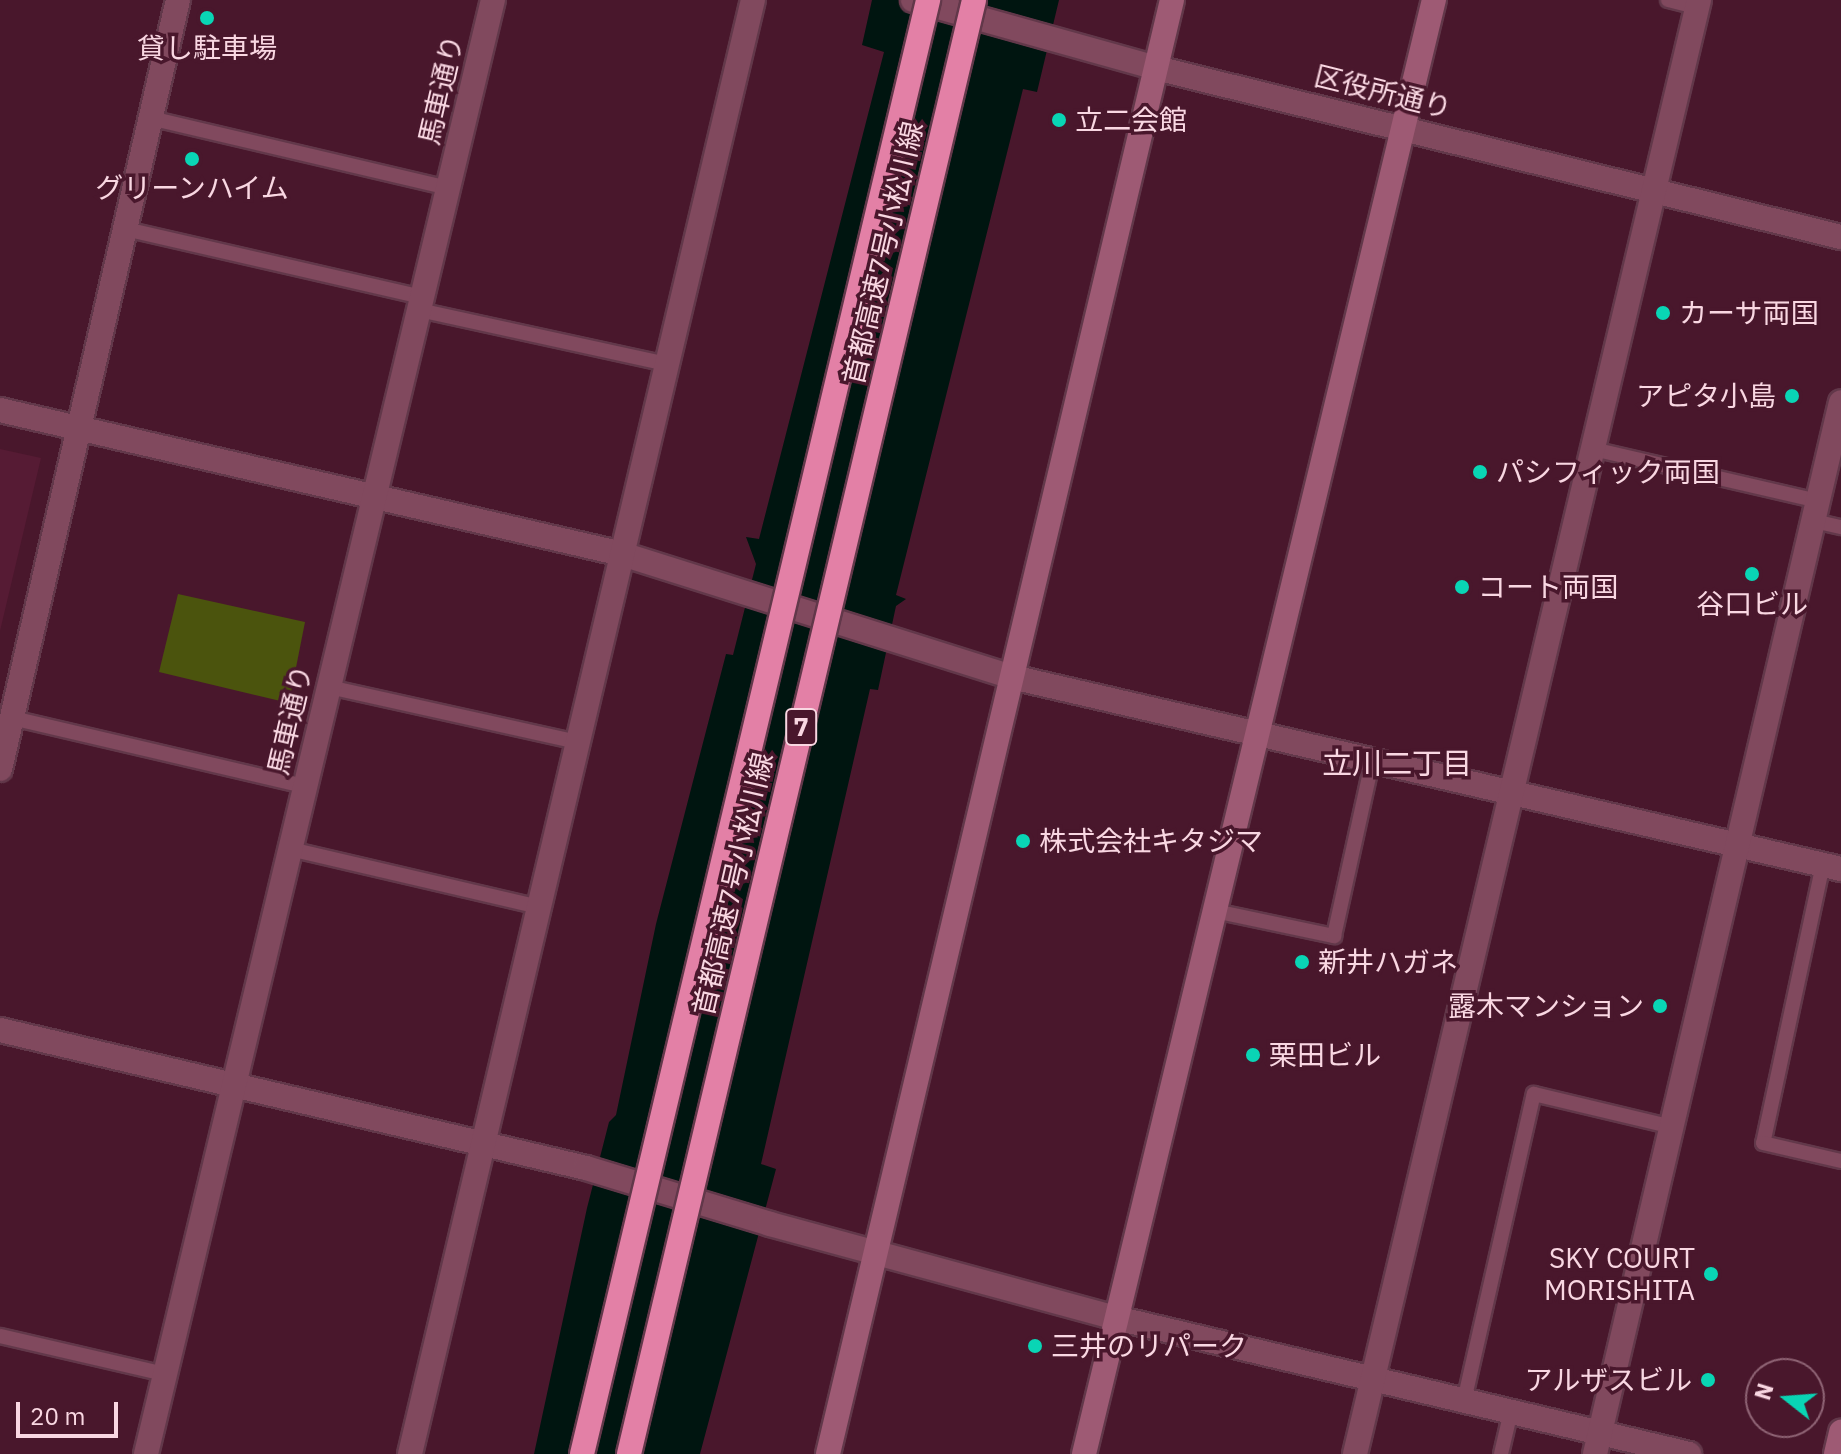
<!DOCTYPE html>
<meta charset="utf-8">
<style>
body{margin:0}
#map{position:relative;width:1841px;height:1454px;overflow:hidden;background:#49172c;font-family:"IBM Plex Sans","Noto Sans JP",sans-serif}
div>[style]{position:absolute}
.built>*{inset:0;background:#561b34}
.green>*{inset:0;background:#4b540d}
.water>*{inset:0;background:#001510}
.roads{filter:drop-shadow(2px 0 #62384a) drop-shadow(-2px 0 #62384a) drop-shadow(0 2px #62384a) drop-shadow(0 -2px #62384a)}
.lane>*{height:14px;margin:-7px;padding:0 7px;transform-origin:7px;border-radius:7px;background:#81495e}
.street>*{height:24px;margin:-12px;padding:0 12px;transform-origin:12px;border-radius:12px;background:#81495e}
.secondary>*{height:24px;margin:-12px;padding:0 12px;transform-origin:12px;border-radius:12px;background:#9e5a74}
.bridges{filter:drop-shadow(2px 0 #62384a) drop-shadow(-2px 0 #62384a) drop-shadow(0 2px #62384a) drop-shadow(0 -2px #62384a)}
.highway-bridge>*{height:24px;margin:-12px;padding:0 12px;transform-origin:12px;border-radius:12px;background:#e380a6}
.dots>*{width:22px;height:22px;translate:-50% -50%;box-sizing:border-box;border:4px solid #49172c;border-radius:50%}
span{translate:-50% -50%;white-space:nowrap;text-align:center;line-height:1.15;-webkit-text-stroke:7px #49172c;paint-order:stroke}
.shield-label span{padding:2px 6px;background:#49172c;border:2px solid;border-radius:6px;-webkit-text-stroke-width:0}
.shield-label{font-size:26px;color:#f9d7e2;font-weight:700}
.poi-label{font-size:28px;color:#f9d7e2}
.left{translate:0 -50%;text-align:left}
.right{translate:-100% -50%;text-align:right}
.street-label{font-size:28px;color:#f9d7e2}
.neighbourhood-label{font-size:30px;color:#f9d7e2}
.north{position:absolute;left:1745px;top:1358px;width:80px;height:80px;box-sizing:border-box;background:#49172c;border:2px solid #8f6475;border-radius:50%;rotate:287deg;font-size:22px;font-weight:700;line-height:32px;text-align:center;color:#f9d7e2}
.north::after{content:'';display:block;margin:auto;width:28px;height:36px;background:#09d5b5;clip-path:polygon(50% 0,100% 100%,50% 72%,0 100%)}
.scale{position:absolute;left:16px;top:1402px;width:102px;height:36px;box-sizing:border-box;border:4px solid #f9d7e2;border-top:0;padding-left:10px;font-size:24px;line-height:28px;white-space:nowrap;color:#f9d7e2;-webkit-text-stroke:6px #49172c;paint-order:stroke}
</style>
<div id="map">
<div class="built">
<div style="clip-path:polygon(0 449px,41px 458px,0 631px)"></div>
</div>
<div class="green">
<div style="clip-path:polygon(178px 594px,305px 622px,289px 703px,159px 672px)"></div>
</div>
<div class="water">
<div style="clip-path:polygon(872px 0,1059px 0,1037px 92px,1023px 89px,896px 595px,906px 599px,896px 606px,878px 690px,870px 689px,761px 1164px,776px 1169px,700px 1454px,534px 1454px,587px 1208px,609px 1122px,616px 1115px,656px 924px,726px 654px,733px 655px,756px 564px,746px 537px,759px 539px,884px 52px,862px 45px)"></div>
</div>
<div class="roads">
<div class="lane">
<div style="left:1668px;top:0;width:30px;rotate:14deg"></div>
<div style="left:150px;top:118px;width:306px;rotate:13.2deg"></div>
<div style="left:125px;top:229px;width:305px;rotate:12.9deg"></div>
<div style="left:419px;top:310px;width:253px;rotate:12.3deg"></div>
<div style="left:1593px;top:449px;width:231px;rotate:13deg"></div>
<div style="left:1814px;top:521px;width:28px;rotate:13deg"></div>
<div style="left:329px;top:687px;width:255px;rotate:12.5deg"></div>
<div style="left:12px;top:718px;width:301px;rotate:13.1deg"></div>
<div style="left:290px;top:849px;width:256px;rotate:13.1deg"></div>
<div style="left:1823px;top:864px;width:285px;rotate:102.1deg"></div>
<div style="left:1763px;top:1143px;width:80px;rotate:13deg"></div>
<div style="left:1215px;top:911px;width:122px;rotate:11.9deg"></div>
<div style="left:1334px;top:936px;width:177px;rotate:-77.6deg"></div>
<div style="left:0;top:1336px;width:169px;rotate:13deg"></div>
<div style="left:1464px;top:1401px;width:315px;rotate:-77.2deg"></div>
<div style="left:1534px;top:1094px;width:142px;rotate:13.4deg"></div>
<div style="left:1501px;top:1454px;width:44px;rotate:-76.9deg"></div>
</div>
<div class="street">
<div style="left:913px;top:0;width:252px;rotate:15.6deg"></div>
<div style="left:1156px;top:68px;width:706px;rotate:13.86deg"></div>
<div style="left:0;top:410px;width:638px;rotate:13.03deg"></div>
<div style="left:622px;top:554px;width:409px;rotate:17.5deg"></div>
<div style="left:1012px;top:677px;width:851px;rotate:13.04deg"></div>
<div style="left:0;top:769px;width:789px;rotate:-76.97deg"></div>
<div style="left:0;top:1030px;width:602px;rotate:13.25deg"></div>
<div style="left:586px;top:1168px;width:192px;rotate:16.9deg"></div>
<div style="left:770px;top:1224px;width:359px;rotate:15.2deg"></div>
<div style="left:1116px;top:1318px;width:589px;rotate:13.35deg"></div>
<div style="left:146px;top:1454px;width:1495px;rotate:-76.58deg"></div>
<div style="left:410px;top:1454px;width:1494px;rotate:-76.73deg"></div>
<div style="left:1355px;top:1454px;width:1494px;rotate:-76.69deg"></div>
<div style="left:1595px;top:1454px;width:1080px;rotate:-76.84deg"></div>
</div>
<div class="secondary">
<div style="left:828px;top:1454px;width:1494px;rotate:-76.69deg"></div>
<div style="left:1084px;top:1454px;width:1496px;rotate:-76.47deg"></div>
<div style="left:1836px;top:1454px;width:23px;rotate:-77deg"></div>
</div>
</div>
<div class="bridges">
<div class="highway-bridge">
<div style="left:582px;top:1454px;width:1495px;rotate:-76.61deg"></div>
<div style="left:629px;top:1454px;width:1494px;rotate:-76.65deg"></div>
</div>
</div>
<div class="dots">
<div style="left:207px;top:18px;background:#09d5b5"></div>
<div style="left:1059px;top:120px;background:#09d5b5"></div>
<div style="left:192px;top:159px;background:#09d5b5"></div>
<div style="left:1663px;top:313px;background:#09d5b5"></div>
<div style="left:1792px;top:396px;background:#09d5b5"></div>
<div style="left:1480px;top:472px;background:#09d5b5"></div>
<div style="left:1752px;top:574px;background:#09d5b5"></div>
<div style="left:1462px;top:587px;background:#09d5b5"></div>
<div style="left:1023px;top:841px;background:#09d5b5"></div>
<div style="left:1302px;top:962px;background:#09d5b5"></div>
<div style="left:1660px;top:1006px;background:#09d5b5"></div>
<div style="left:1253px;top:1055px;background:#09d5b5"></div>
<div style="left:1711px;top:1274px;background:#09d5b5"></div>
<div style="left:1035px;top:1346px;background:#09d5b5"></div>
<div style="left:1708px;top:1380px;background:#09d5b5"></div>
</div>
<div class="shield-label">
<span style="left:801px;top:727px">7</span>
</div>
<div class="poi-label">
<span style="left:207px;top:48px">貸し駐車場</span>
<span class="left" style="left:1075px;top:120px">立二会館</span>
<span style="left:192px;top:188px">グリーンハイム</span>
<span class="left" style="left:1679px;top:313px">カーサ両国</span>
<span class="right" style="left:1776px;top:396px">アピタ小島</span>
<span class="left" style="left:1496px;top:472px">パシフィック両国</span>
<span class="left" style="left:1478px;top:587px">コート両国</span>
<span style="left:1752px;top:604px">谷口ビル</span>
<span class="left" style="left:1039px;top:841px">株式会社キタジマ</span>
<span class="left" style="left:1318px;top:962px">新井ハガネ</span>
<span class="right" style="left:1644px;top:1006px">露木マンション</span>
<span class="left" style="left:1269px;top:1055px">栗田ビル</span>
<span class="right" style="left:1695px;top:1274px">SKY COURT<br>MORISHITA</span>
<span class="left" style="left:1051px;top:1346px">三井のリパーク</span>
<span class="right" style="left:1692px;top:1380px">アルザスビル</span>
</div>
<div class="street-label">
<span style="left:441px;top:90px;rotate:-77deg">馬車通り</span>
<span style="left:1383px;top:92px;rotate:14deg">区役所通り</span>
<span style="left:883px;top:253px;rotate:-77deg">首都高速7号小松川線</span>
<span style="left:290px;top:720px;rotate:-77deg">馬車通り</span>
<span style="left:733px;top:884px;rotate:-77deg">首都高速7号小松川線</span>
</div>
<div class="neighbourhood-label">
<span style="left:1397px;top:763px">立川二丁目</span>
</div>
<div class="north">N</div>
<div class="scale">20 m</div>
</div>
